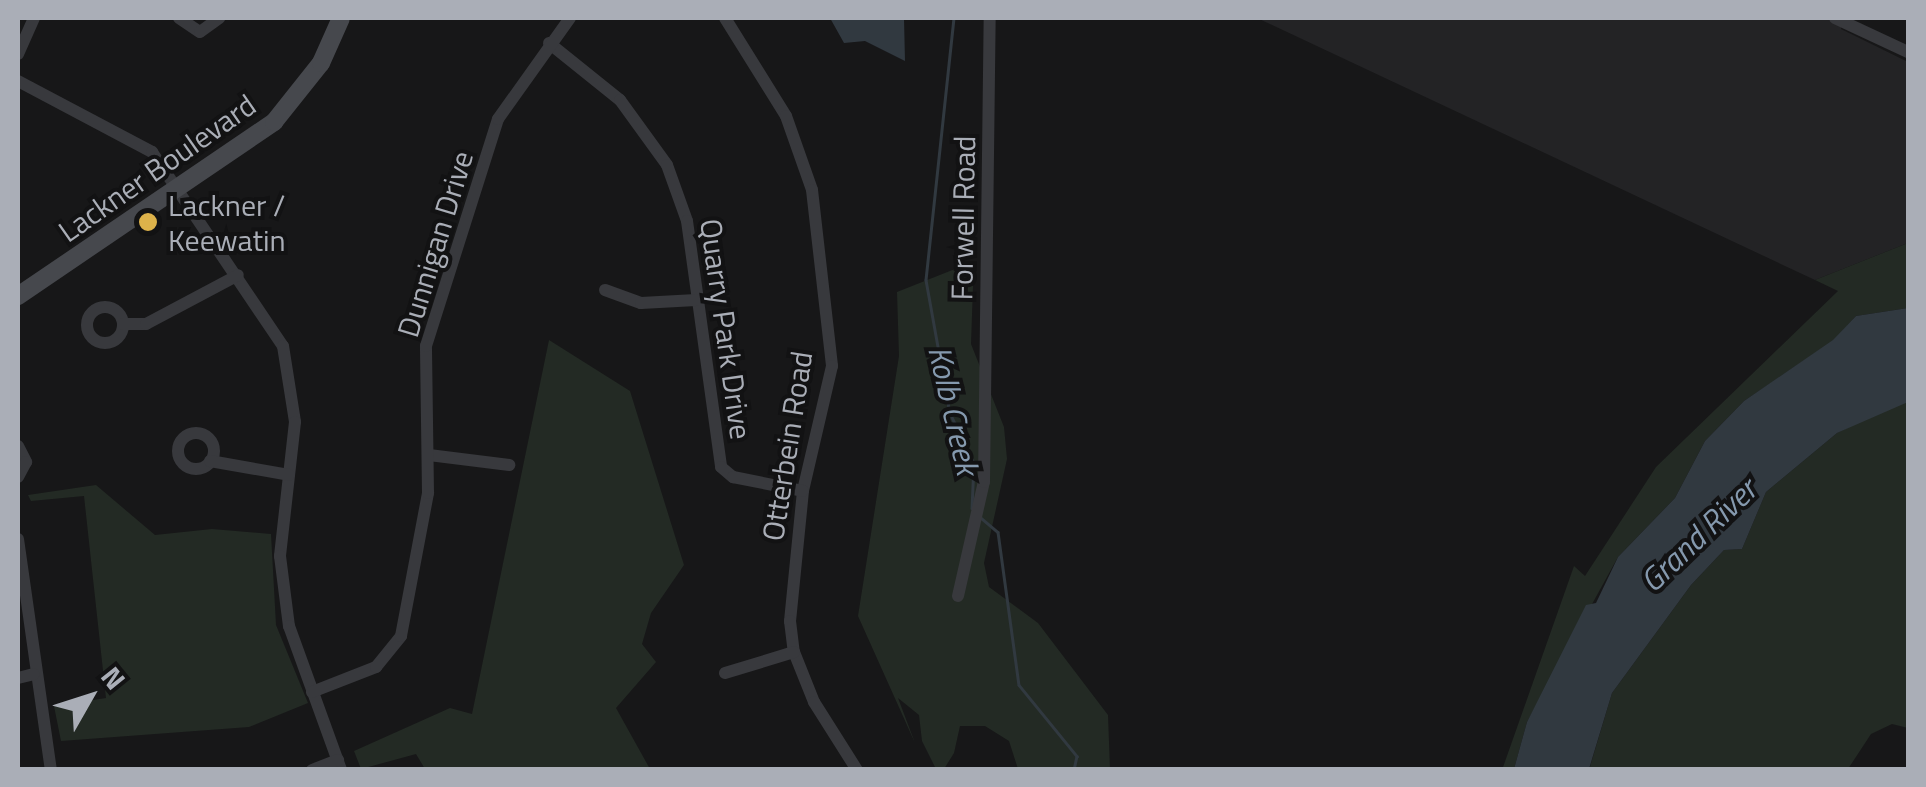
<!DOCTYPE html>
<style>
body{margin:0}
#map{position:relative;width:1926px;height:787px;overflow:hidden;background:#171718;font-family:"Titillium Web",sans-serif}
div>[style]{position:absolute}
.built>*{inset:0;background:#232325}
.green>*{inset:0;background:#232a24}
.water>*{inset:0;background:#313940}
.stream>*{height:2.5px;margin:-1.25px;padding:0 1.25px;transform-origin:1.25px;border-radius:1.25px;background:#313940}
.minor>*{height:12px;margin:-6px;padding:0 6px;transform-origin:6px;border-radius:6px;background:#38393d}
.minor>.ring{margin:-6px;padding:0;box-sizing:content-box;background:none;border:12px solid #38393d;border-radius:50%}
.secondary>*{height:18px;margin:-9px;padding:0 9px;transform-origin:9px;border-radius:9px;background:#46484d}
.dots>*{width:28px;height:28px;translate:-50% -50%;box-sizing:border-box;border:5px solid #121213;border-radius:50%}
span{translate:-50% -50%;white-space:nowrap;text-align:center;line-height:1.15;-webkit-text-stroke:8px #121213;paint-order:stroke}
.street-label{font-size:30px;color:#aaaeb7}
.poi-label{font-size:30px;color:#aaaeb7}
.left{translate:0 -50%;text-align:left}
.water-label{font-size:32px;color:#8599ae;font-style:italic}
.frame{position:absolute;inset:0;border:20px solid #aaaeb7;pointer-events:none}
.north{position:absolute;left:40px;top:647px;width:100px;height:100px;-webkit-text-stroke:8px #121213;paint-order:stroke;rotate:51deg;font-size:28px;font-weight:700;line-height:40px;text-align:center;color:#aaaeb7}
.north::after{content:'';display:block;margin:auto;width:35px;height:45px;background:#aaaeb7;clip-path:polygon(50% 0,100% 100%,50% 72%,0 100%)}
</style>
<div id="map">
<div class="built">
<div style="clip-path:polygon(1257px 18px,1844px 18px,1841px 29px,1908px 62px,1908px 243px,1815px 280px)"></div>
</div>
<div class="green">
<div style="clip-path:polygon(1908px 243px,1908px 308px,1856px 316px,1833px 341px,1744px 401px,1705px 441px,1675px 498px,1618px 557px,1527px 722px,1514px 769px,1502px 770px,1574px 566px,1585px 576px,1656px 467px,1838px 291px,1815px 280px)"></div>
<div style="clip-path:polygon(960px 267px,973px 286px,971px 344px,1004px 427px,1007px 459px,984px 563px,989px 587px,1038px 623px,1108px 715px,1110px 769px,1018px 769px,1009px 741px,985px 726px,960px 726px,954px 753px,944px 769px,936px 769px,922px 741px,919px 715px,898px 698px,915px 743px,858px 616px,899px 356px,897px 292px)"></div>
<div style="clip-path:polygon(549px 340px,630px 391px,684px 565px,651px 613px,642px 644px,656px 662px,616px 708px,650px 769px,425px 769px,416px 754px,361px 769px,354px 751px,450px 708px,472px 714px)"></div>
<div style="clip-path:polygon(1908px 398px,1908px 728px,1892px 724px,1871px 734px,1848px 769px,1589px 770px,1612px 693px,1691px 585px,1724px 550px,1742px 549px,1766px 492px,1837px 433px)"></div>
<div style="clip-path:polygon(96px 485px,155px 535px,212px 529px,271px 534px,276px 625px,308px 703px,249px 727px,61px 741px,54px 706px,106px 698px,84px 496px,31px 501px,28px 495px)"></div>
</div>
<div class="water">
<div style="clip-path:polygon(830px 18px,904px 18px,905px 61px,865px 41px,844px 43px)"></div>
<div style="clip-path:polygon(1908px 308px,1908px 402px,1837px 433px,1766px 492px,1742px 549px,1724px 550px,1691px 585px,1612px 693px,1589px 769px,1514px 769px,1527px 722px,1586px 605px,1596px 603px,1618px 557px,1675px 498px,1705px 441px,1744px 401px,1833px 340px,1856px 316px)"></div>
</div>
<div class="stream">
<div style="left:954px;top:18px;width:263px;rotate:96.1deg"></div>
<div style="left:926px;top:280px;width:135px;rotate:79.8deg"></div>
<div style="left:950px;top:413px;width:55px;rotate:64.4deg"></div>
<div style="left:974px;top:463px;width:45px;rotate:92.5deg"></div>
<div style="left:980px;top:517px;width:23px;rotate:40deg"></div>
<div style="left:998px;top:532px;width:154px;rotate:82.2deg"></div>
<div style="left:1019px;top:685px;width:92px;rotate:50.8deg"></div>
<div style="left:1077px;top:756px;width:14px;rotate:102deg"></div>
</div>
<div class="minor">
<div style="left:179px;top:18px;width:25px;rotate:34deg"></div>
<div style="left:200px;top:32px;width:24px;rotate:-36deg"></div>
<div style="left:725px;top:18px;width:115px;rotate:58.1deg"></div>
<div style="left:786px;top:116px;width:78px;rotate:70.6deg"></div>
<div style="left:812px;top:190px;width:177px;rotate:83.5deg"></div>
<div style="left:832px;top:366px;width:128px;rotate:103.1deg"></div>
<div style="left:803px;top:491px;width:131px;rotate:95.7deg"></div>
<div style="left:790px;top:621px;width:31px;rotate:83deg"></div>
<div style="left:794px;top:652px;width:54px;rotate:68.2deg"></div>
<div style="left:814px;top:702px;width:80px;rotate:57.7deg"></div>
<div style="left:1835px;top:18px;width:81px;rotate:25deg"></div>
<div style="left:549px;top:43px;width:91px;rotate:38.8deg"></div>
<div style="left:620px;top:100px;width:80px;rotate:54.1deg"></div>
<div style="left:667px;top:165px;width:59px;rotate:70.3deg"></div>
<div style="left:687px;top:221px;width:248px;rotate:82.1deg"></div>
<div style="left:721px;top:467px;width:16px;rotate:40deg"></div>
<div style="left:733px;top:477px;width:71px;rotate:11.3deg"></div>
<div style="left:18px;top:54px;width:39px;rotate:-66deg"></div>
<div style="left:18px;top:81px;width:152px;rotate:27.9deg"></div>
<div style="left:152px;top:152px;width:234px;rotate:56deg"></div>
<div style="left:283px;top:346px;width:77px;rotate:81deg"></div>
<div style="left:295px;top:422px;width:135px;rotate:96.4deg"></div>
<div style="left:280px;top:556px;width:71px;rotate:82.7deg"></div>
<div style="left:289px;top:626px;width:153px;rotate:70.1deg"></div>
<div style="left:605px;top:290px;width:38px;rotate:20deg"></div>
<div style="left:641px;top:303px;width:55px;rotate:-3.1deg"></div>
<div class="ring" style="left:87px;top:307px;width:24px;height:24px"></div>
<div style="left:123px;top:324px;width:23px"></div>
<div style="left:146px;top:324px;width:104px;rotate:-28deg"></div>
<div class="ring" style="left:178px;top:433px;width:24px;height:24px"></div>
<div style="left:18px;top:446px;width:18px;rotate:63deg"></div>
<div style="left:26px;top:462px;width:17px;rotate:118deg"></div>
<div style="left:429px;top:455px;width:81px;rotate:7.1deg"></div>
<div style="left:210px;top:461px;width:80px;rotate:10deg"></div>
<div style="left:18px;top:539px;width:233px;rotate:81.9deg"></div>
<div style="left:958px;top:596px;width:117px;rotate:-77.2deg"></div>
<div style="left:984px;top:482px;width:464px;rotate:-89.3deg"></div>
<div style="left:725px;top:673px;width:72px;rotate:-16.9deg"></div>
<div style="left:18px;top:678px;width:16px;rotate:-14deg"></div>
<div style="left:312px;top:692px;width:69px;rotate:-21.3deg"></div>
<div style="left:376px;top:667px;width:40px;rotate:-51deg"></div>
<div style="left:401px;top:636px;width:146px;rotate:-79.3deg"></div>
<div style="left:428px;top:493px;width:147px;rotate:-90.8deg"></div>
<div style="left:426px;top:346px;width:238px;rotate:-72.4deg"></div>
<div style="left:498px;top:119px;width:124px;rotate:-54.5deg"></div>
<div style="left:312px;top:770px;width:28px;rotate:-21deg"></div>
</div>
<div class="secondary">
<div style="left:18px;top:296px;width:310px;rotate:-34.2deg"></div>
<div style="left:274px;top:122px;width:75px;rotate:-51.5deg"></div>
<div style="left:321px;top:63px;width:49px;rotate:-66deg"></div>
</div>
<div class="dots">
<div style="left:148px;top:222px;background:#ddb24a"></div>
</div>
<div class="street-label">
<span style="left:157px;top:168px;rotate:-35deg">Lackner Boulevard</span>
<span style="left:963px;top:218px;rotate:-89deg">Forwell Road</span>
<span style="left:435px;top:244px;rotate:-73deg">Dunnigan Drive</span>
<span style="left:726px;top:329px;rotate:82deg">Quarry Park Drive</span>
<span style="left:787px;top:446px;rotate:-81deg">Otterbein Road</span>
</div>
<div class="poi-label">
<span class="left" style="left:168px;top:222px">Lackner /<br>Keewatin</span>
</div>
<div class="water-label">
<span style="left:954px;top:410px;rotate:77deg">Kolb Creek</span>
<span style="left:1698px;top:535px;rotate:-44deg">Grand River</span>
</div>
<div class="frame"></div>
<div class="north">N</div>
</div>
